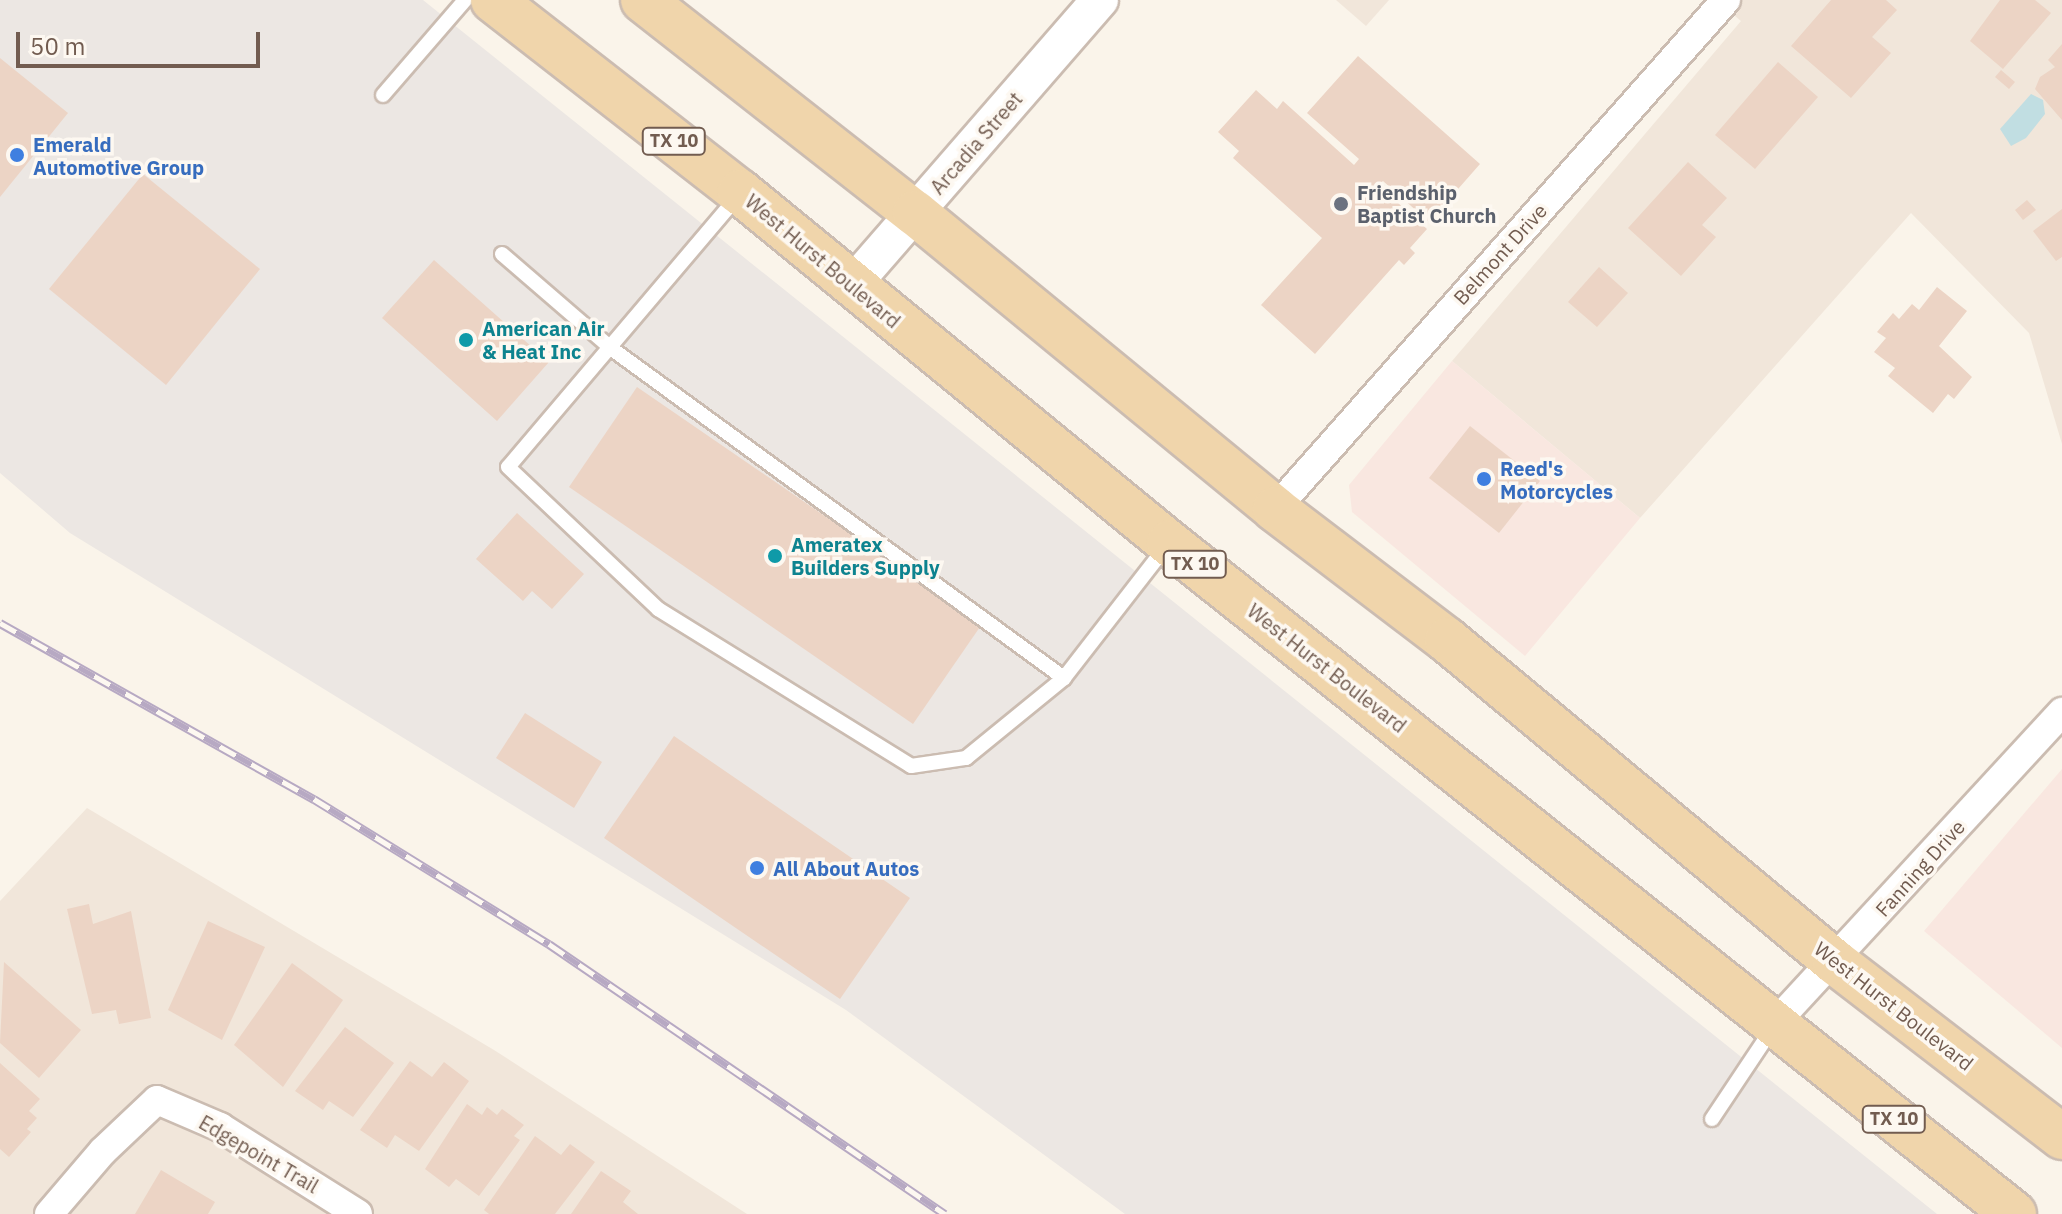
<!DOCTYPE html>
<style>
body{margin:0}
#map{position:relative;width:2062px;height:1214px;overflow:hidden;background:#faf4ea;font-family:"IBM Plex Sans",sans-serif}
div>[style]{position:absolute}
.residential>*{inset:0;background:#f1e6da}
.commercial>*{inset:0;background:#f9e7e0}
.industrial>*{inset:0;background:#ece7e3}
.water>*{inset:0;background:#c1dee2}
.building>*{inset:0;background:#ecd4c5}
.roads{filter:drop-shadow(2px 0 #cbbcb1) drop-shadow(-2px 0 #cbbcb1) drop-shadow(0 2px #cbbcb1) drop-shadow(0 -2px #cbbcb1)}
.service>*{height:14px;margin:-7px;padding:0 7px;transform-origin:7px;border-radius:7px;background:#fff}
.minor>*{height:28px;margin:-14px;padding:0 14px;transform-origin:14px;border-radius:14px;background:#fff}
.tertiary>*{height:36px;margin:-18px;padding:0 18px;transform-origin:18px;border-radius:18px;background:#fff}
.primary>*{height:44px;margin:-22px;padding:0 22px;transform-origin:22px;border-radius:22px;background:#f0d5ab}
.rail>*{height:9px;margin-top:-4.5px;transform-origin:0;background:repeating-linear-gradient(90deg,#fdf8f1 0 18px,#b7a9c3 0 36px);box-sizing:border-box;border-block:2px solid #b7a9c3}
.dots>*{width:22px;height:22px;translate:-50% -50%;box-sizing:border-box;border:4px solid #fdf8f1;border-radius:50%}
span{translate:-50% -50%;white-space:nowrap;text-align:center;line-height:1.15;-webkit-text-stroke:7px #fdf8f1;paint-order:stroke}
.shield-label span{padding:2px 6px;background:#fdf8f1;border:2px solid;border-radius:6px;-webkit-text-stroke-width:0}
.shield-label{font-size:18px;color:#725c50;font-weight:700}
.street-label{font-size:20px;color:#725c50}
.shop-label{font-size:20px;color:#366cbe;font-weight:700}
.left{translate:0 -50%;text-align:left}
.worship-label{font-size:20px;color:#5b616d;font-weight:700}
.culture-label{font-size:20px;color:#0d838f;font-weight:700}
.scale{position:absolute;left:16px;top:32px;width:244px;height:36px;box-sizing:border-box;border:4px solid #725c50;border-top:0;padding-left:10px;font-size:24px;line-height:28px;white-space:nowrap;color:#725c50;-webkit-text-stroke:6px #fdf8f1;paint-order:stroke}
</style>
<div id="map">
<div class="residential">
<div style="clip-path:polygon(1336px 0,1389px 0,1366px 26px)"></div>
<div style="clip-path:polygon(1716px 0,2062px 0,2062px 444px,2029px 333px,1911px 213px,1640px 518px,1452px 361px,1741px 21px)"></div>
<div style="clip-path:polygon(87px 808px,494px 1050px,747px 1214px,0 1214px,0 901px)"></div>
</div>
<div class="commercial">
<div style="clip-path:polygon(1452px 361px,1640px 518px,1525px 656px,1352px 512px,1349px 485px)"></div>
<div style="clip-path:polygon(2062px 769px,2062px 1048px,1924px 931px)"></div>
</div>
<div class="industrial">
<div style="clip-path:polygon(0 0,423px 0,1937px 1214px,1125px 1214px,846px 1010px,70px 533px,0 473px)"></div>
</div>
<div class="water">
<div style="clip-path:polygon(2031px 94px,2043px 100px,2045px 114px,2026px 138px,2011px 146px,2000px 129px)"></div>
</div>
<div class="building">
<div style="clip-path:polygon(1831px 0,1886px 0,1897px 10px,1872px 37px,1891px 53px,1851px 98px,1791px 46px)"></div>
<div style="clip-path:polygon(2000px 0,2035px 0,2051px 13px,2003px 69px,1970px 41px)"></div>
<div style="clip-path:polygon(2062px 44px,2062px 120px,2035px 89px,2040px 77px,2055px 67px,2048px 60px)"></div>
<div style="clip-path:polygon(1358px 56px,1480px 164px,1429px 222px,1383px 181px,1378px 185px,1427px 229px,1410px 248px,1415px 253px,1404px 265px,1399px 260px,1315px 354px,1261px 305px,1322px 238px,1233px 158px,1239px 151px,1218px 132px,1256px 90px,1277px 109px,1283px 101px,1354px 165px,1359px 159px,1307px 113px)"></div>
<div style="clip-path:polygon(0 58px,68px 113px,0 197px)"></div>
<div style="clip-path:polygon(1778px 62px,1818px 97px,1755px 169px,1715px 135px)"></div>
<div style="clip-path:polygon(2001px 70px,2015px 82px,2009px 89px,1995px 77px)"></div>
<div style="clip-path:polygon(1688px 162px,1727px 198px,1702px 225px,1716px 237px,1681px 276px,1628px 228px)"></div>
<div style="clip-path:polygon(143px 174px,260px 269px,166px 385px,49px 289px)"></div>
<div style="clip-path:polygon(2027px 200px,2036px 210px,2023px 220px,2015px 210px)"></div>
<div style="clip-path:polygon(2062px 209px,2062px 257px,2056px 261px,2033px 231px)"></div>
<div style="clip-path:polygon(434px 260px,549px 362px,497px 421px,382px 318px)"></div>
<div style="clip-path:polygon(1599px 267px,1628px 293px,1597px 327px,1568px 302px)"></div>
<div style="clip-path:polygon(1937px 287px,1967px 311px,1939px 346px,1972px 377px,1954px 399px,1948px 394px,1933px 413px,1888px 376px,1895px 368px,1874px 352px,1886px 338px,1877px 332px,1893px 313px,1899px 319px,1912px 304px,1919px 310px)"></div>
<div style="clip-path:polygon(637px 387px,982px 624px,913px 724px,569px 487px)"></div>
<div style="clip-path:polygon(1470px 426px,1540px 481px,1499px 533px,1429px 478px)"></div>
<div style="clip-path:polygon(517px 513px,584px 574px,552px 609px,532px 591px,523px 601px,476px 559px)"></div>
<div style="clip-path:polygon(525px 713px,602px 762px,574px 808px,496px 758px)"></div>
<div style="clip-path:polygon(674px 736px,910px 898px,840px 999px,604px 838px)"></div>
<div style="clip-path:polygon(89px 904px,93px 924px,131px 911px,151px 1018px,119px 1024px,116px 1010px,92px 1014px,67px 909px)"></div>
<div style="clip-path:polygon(208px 921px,265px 947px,222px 1040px,168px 1010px)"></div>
<div style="clip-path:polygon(4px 962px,81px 1030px,39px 1078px,0 1043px)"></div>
<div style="clip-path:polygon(292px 963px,343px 1000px,283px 1087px,234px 1045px)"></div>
<div style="clip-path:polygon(345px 1027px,394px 1063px,353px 1117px,329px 1101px,323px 1110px,295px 1091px)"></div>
<div style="clip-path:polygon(410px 1061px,432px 1077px,444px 1062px,469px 1081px,419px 1151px,395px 1135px,387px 1148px,360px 1130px)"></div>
<div style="clip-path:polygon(0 1063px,40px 1099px,29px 1111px,37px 1118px,27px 1129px,31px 1132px,9px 1157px,0 1149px)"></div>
<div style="clip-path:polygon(467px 1104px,482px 1115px,487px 1107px,497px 1115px,502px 1109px,524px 1125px,514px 1136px,520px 1140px,479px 1196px,456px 1179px,449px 1187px,425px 1169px)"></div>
<div style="clip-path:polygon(535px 1136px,561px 1155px,570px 1144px,595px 1162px,555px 1214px,489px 1214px,484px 1210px)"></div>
<div style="clip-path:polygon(161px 1170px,215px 1202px,208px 1214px,135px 1214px)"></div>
<div style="clip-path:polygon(601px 1171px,631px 1191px,623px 1202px,638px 1214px,571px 1214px)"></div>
</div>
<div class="roads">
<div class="service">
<div style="left:383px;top:95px;width:125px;rotate:-49.2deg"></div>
<div style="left:738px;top:196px;width:355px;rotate:130.3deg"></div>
<div style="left:508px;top:467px;width:207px;rotate:43.4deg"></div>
<div style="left:658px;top:609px;width:298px;rotate:31.8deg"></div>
<div style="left:911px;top:766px;width:56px;rotate:-8.3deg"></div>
<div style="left:966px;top:758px;width:127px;rotate:-39.2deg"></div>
<div style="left:1064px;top:678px;width:165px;rotate:-52.2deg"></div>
<div style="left:502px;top:254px;width:145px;rotate:40.8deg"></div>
<div style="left:612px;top:349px;width:559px;rotate:36.05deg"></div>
<div style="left:1712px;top:1119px;width:108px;rotate:-56.3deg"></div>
</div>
<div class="minor">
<div style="left:1275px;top:509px;width:680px;rotate:-48.46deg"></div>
<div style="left:1776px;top:1022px;width:422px;rotate:-47.3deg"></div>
<div style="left:49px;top:1214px;width:83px;rotate:-49.4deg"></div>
<div style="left:103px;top:1151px;width:74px;rotate:-43.4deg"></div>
<div style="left:157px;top:1100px;width:69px;rotate:23.2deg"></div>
<div style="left:220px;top:1127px;width:163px;rotate:32.2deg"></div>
</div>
<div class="tertiary">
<div style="left:852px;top:285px;width:378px;rotate:-49deg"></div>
</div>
<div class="primary">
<div style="left:493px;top:0;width:313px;rotate:37.9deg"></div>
<div style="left:740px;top:192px;width:554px;rotate:39.29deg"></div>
<div style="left:1169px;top:543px;width:1079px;rotate:38.45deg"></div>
<div style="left:643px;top:0;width:345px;rotate:38.1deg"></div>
<div style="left:915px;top:213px;width:466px;rotate:39.4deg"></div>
<div style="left:1275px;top:509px;width:216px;rotate:37.3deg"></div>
<div style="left:1447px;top:640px;width:504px;rotate:39.69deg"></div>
<div style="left:1835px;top:962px;width:287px;rotate:37.6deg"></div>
</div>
</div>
<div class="rail">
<div style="left:0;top:623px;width:360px;rotate:29.3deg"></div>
<div style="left:314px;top:799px;width:276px;rotate:31.7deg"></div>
<div style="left:549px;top:944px;width:479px;rotate:34.3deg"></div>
</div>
<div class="dots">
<div style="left:17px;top:155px;background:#3f7fe0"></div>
<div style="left:1341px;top:204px;background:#6b7280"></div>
<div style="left:466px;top:340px;background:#0f9aa8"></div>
<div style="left:1484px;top:479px;background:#3f7fe0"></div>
<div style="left:775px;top:556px;background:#0f9aa8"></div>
<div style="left:757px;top:868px;background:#3f7fe0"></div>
</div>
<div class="shield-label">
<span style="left:674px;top:141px">TX 10</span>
<span style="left:1195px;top:564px">TX 10</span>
<span style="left:1894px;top:1119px">TX 10</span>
</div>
<div class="street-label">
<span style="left:976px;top:143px;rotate:-49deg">Arcadia Street</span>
<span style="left:1500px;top:254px;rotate:-48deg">Belmont Drive</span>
<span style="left:823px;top:261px;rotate:40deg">West Hurst Boulevard</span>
<span style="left:1327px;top:668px;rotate:38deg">West Hurst Boulevard</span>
<span style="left:1920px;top:868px;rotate:-48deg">Fanning Drive</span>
<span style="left:1894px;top:1006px;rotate:38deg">West Hurst Boulevard</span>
<span style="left:259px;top:1154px;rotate:30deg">Edgepoint Trail</span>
</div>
<div class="shop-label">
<span class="left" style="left:33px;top:156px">Emerald<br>Automotive Group</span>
<span class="left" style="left:1500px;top:480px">Reed's<br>Motorcycles</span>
<span class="left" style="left:773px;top:868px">All About Autos</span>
</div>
<div class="worship-label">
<span class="left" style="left:1357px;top:204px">Friendship<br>Baptist Church</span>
</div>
<div class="culture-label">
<span class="left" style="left:482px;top:340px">American Air<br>&amp; Heat Inc</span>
<span class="left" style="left:791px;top:556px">Ameratex<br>Builders Supply</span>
</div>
<div class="scale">50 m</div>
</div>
